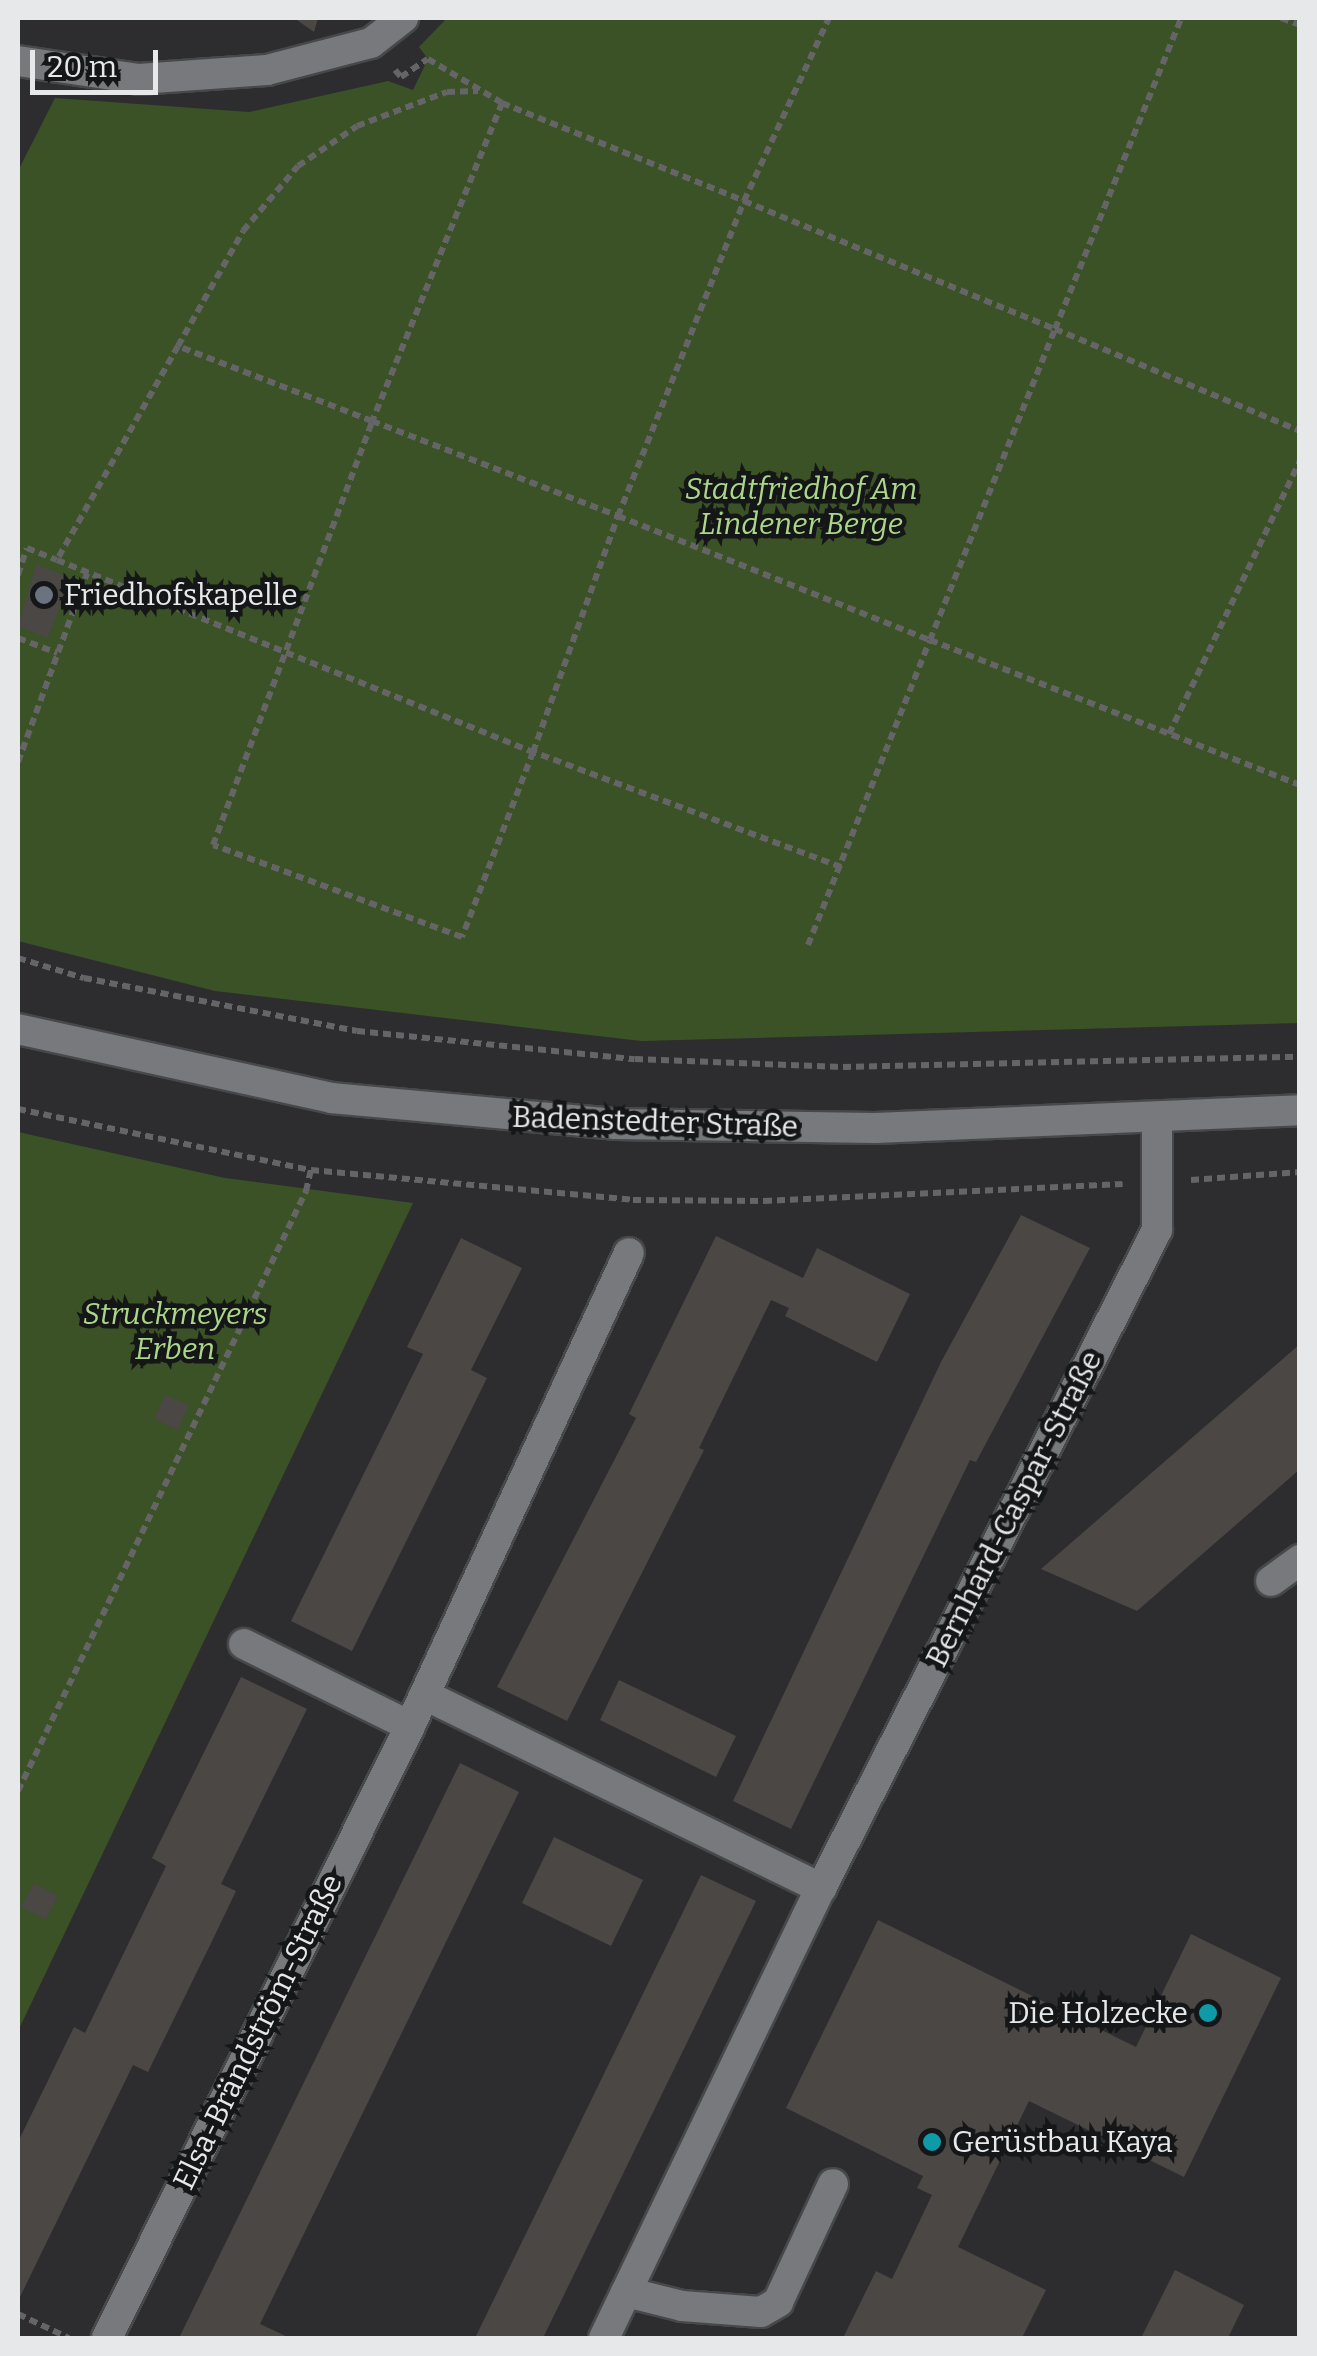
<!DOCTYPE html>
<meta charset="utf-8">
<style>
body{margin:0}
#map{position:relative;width:1317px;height:2356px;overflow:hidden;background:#2d2d30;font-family:Bitter,serif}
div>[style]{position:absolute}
.green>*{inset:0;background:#3b5226}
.building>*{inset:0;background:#4a4745}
.path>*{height:6px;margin-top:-3px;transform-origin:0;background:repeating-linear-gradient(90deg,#656568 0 8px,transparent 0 13px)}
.roads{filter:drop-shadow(2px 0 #47484a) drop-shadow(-2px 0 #47484a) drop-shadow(0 2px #47484a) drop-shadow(0 -2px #47484a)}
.minor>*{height:30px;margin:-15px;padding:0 15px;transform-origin:15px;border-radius:15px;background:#78797c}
.dots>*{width:28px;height:28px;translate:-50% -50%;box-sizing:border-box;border:5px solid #151617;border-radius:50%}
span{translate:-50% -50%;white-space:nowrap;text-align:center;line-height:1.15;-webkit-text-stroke:9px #151617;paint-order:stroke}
.park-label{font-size:30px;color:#acd788;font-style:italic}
.poi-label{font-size:30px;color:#e7e8ea}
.left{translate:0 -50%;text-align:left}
.right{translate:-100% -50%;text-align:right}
.street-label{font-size:30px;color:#e7e8ea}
.frame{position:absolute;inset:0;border:20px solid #e7e8ea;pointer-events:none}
.scale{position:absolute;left:30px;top:50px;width:128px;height:45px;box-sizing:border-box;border:5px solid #e7e8ea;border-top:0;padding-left:12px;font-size:30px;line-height:35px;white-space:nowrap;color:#e7e8ea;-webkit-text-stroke:8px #151617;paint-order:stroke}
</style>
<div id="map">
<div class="green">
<div style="clip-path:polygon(447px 18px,1299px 18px,1299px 1023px,641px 1041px,215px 991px,18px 941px,18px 171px,55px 98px,249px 112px,388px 81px,413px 90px,428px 59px,419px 47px)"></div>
<div style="clip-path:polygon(18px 1132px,225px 1178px,413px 1203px,18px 2031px)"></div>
</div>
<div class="building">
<div style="clip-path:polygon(294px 18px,318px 18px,314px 32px)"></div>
<div style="clip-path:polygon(36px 564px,71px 578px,48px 638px,18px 626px)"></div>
<div style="clip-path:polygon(1021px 1215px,1090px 1248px,976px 1462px,970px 1460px,791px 1829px,733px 1801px,941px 1362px)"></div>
<div style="clip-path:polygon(716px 1236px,803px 1278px,817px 1248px,910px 1294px,877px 1362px,785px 1316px,789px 1308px,771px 1300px,699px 1448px,704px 1450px,567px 1721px,497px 1687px,636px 1418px,629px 1414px)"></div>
<div style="clip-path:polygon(461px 1238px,522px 1268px,471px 1370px,487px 1378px,352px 1651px,291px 1621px,423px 1354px,407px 1347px)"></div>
<div style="clip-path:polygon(1300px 1344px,1300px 1469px,1137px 1611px,1041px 1569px)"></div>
<div style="clip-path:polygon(165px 1395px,189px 1405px,178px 1430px,154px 1419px)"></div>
<div style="clip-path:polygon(241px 1677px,307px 1709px,221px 1884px,236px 1891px,214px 1937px,148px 2072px,133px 2065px,18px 2301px,18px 2142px,74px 2027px,85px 2033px,166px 1866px,152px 1858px)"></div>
<div style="clip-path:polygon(619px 1680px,736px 1736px,716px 1777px,600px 1720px)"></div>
<div style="clip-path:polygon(460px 1763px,519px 1792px,260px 2324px,290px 2338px,179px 2338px)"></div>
<div style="clip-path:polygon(554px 1837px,643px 1880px,611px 1946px,522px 1903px)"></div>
<div style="clip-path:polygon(701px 1875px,756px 1901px,543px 2338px,475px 2338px)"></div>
<div style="clip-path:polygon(34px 1883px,58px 1896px,46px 1919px,21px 1907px)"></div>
<div style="clip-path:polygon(878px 1920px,1136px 2047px,1191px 1934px,1281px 1978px,1184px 2177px,1029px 2101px,958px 2247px,1046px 2290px,1022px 2338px,843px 2338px,876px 2271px,892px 2279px,932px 2195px,917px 2188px,923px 2176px,786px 2108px)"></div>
<div style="clip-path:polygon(1175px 2270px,1244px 2305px,1228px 2338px,1141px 2338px)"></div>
</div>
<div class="path">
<div style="left:1281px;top:18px;width:20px;rotate:20deg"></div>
<div style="left:395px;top:70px;width:9px;rotate:49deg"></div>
<div style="left:401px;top:77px;width:32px;rotate:-34deg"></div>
<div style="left:428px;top:59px;width:86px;rotate:30.7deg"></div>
<div style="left:502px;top:103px;width:261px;rotate:22deg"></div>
<div style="left:744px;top:201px;width:202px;rotate:-65.1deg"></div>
<div style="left:502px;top:103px;width:344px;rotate:112.2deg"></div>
<div style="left:372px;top:421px;width:208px;rotate:-158.9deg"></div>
<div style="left:178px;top:346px;width:246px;rotate:119.5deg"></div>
<div style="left:57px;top:560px;width:513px;rotate:21.97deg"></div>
<div style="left:533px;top:752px;width:251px;rotate:-70.2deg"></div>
<div style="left:618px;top:516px;width:336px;rotate:21.7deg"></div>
<div style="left:930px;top:640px;width:335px;rotate:-68.1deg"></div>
<div style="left:1055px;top:329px;width:265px;rotate:22.6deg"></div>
<div style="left:178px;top:346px;width:132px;rotate:-60.5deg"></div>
<div style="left:243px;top:231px;width:85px;rotate:-49.8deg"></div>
<div style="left:298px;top:166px;width:71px;rotate:-34.1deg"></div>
<div style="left:357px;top:126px;width:96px;rotate:-20.7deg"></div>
<div style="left:447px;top:92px;width:31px;rotate:-2deg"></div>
<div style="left:18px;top:575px;width:28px;rotate:-72deg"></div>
<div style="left:27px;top:548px;width:32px;rotate:22deg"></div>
<div style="left:18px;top:638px;width:42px;rotate:21deg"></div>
<div style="left:1169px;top:734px;width:303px;rotate:-64.4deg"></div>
<div style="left:18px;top:762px;width:201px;rotate:-69.9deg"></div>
<div style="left:841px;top:867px;width:329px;rotate:-159.5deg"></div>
<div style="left:533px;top:752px;width:198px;rotate:111deg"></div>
<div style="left:462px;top:937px;width:265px;rotate:-159.7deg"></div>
<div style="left:213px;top:845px;width:453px;rotate:-69.4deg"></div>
<div style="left:372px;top:421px;width:264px;rotate:21.1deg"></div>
<div style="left:618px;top:516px;width:339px;rotate:-68.2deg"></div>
<div style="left:744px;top:201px;width:336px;rotate:22.4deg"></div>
<div style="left:1055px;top:329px;width:336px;rotate:-67.9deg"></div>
<div style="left:808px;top:945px;width:328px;rotate:-68.2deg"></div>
<div style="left:930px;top:640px;width:397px;rotate:21.4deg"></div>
<div style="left:18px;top:958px;width:69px;rotate:16.9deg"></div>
<div style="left:84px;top:978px;width:278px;rotate:11deg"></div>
<div style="left:357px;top:1031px;width:279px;rotate:5.8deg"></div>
<div style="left:635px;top:1059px;width:208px;rotate:2.2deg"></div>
<div style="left:843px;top:1067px;width:457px;rotate:-1.3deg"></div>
<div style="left:18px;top:1109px;width:299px;rotate:11.8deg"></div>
<div style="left:311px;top:1170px;width:323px;rotate:5.3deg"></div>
<div style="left:633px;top:1200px;width:131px;rotate:0.4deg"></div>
<div style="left:764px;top:1201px;width:359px;rotate:-2.7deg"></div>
<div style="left:1191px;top:1180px;width:109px;rotate:-4.2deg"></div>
<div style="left:18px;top:1791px;width:666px;rotate:-64.36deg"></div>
<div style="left:306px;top:1191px;width:22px;rotate:-77deg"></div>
<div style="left:18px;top:2314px;width:56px;rotate:25.2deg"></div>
</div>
<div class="roads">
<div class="minor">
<div style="left:18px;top:61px;width:122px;rotate:8.5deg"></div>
<div style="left:139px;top:79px;width:128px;rotate:-4deg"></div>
<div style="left:267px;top:70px;width:107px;rotate:-14.6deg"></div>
<div style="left:371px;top:43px;width:41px;rotate:-38deg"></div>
<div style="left:18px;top:1029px;width:321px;rotate:12.4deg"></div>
<div style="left:331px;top:1098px;width:285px;rotate:5.2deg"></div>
<div style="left:615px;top:1124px;width:260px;rotate:0.9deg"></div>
<div style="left:875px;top:1128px;width:425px;rotate:-2.4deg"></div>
<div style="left:1271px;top:1581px;width:36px;rotate:-36deg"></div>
<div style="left:244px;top:1644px;width:185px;rotate:26.3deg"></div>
<div style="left:425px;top:1695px;width:441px;rotate:26deg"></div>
<div style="left:626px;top:2292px;width:58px;rotate:14deg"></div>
<div style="left:682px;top:2306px;width:79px;rotate:4.3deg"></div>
<div style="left:761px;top:2312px;width:20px;rotate:-30deg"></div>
<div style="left:778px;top:2302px;width:130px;rotate:-65deg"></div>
<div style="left:107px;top:2338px;width:683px;rotate:-63.66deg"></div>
<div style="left:410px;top:1726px;width:521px;rotate:-65.16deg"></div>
<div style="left:604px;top:2338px;width:500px;rotate:-64.3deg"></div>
<div style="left:821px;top:1888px;width:739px;rotate:-62.95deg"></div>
<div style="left:1157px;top:1230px;width:112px;rotate:-90deg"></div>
</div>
</div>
<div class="dots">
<div style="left:44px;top:595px;background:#6b7280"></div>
<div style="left:1208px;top:2013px;background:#0f9aa8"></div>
<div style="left:932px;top:2142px;background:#0f9aa8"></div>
</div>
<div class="park-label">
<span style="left:801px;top:506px">Stadtfriedhof Am<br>Lindener Berge</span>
<span style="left:175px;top:1331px">Struckmeyers<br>Erben</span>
</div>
<div class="poi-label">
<span class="left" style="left:64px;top:595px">Friedhofskapelle</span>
<span class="right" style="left:1188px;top:2013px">Die Holzecke</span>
<span class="left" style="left:952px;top:2142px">Gerüstbau Kaya</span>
</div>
<div class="street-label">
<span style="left:655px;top:1122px;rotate:2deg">Badenstedter Straße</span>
<span style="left:1014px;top:1509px;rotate:-63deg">Bernhard-Caspar-Straße</span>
<span style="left:258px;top:2032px;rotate:-64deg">Elsa-Brändström-Straße</span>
</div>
<div class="frame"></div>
<div class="scale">20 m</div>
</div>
